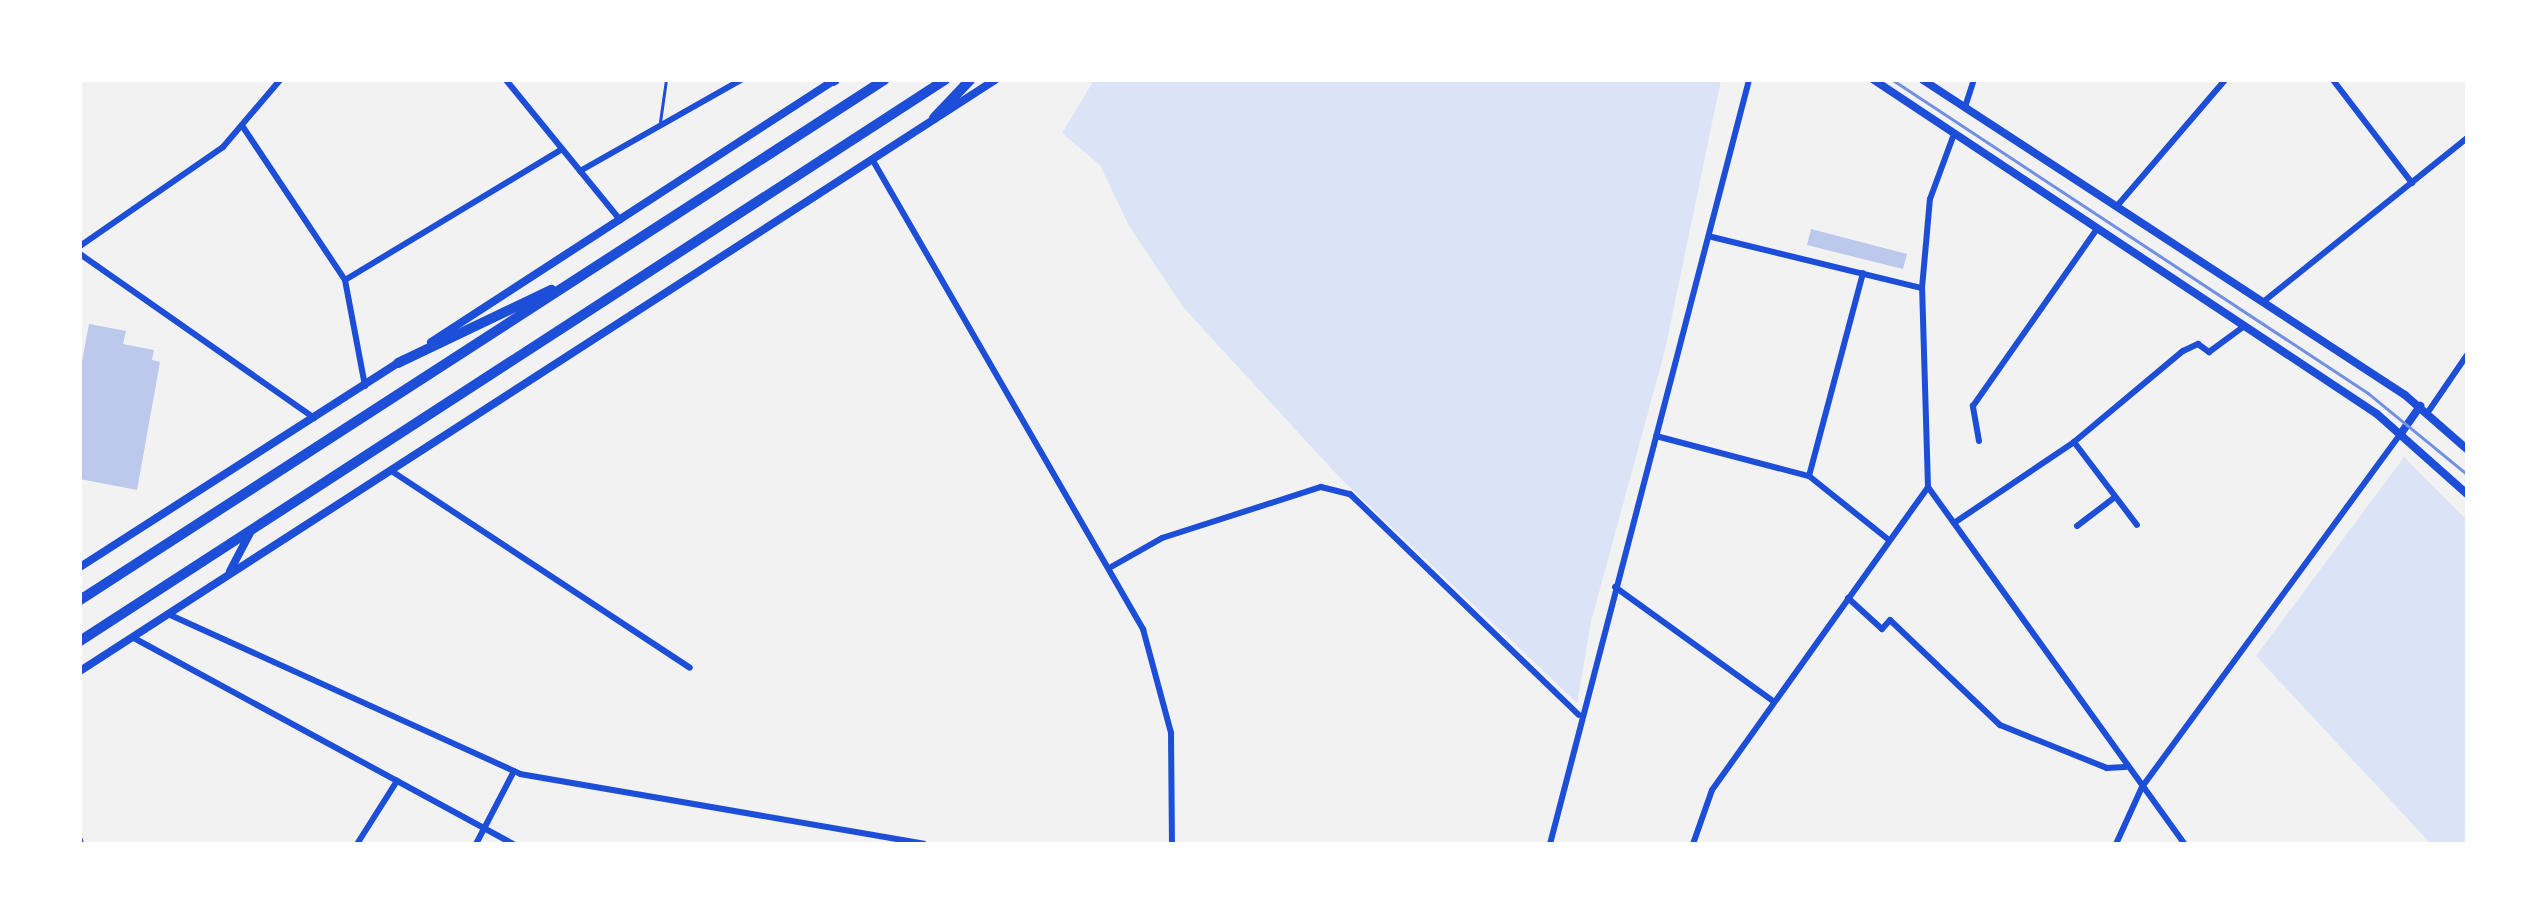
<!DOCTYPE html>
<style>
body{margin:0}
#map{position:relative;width:2547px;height:924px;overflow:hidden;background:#f2f2f2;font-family:"Exo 2",sans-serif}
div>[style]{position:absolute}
.green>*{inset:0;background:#dbe4f7}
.building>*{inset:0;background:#bdc9ec}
.service>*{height:2.5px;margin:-1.25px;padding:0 1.25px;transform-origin:1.25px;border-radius:1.25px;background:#1d4ed8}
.minor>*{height:6px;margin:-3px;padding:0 3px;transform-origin:3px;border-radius:3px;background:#1d4ed8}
.tertiary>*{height:8px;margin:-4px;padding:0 4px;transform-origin:4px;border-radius:4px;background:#1d4ed8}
.primary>*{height:10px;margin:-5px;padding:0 5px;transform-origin:5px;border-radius:5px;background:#1d4ed8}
.tram>*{height:2.5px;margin:-1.25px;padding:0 1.25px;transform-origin:1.25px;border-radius:1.25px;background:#7290e2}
span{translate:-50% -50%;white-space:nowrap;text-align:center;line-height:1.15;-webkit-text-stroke:8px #fff;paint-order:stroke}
.frame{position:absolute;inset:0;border:82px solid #fff;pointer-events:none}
</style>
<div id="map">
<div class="green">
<div style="clip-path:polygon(1094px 80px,1721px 80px,1665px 350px,1591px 622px,1577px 703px,1340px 478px,1183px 307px,1129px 226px,1100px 165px,1062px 133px)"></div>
<div style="clip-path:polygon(2404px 457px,2467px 520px,2467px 844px,2431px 844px,2256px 656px)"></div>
</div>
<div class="building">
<div style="clip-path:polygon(1811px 229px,1907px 254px,1903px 269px,1807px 245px)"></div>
<div style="clip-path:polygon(89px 324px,126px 331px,123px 344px,154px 350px,152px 360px,160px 362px,137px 490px,80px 479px,80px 372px)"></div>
</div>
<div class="service">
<div style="left:660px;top:122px;width:42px;rotate:-81.9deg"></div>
</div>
<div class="minor">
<div style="left:506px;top:80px;width:181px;rotate:50.8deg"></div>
<div style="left:2333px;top:80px;width:130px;rotate:52.5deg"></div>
<div style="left:1965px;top:107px;width:28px;rotate:-72deg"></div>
<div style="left:243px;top:127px;width:184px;rotate:56.3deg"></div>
<div style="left:345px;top:280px;width:108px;rotate:79.3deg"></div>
<div style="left:872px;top:159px;width:543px;rotate:60.03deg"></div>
<div style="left:1143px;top:629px;width:108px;rotate:74.9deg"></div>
<div style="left:1171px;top:733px;width:111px;rotate:89.5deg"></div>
<div style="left:580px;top:171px;width:185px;rotate:-29.5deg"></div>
<div style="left:2117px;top:206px;width:166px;rotate:-49.4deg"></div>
<div style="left:1712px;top:237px;width:216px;rotate:13.7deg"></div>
<div style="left:80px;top:246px;width:174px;rotate:-34.7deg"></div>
<div style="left:223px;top:147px;width:88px;rotate:-49.6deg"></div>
<div style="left:80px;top:254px;width:286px;rotate:35deg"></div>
<div style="left:345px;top:280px;width:253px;rotate:-31.1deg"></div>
<div style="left:2263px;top:302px;width:262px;rotate:-38.8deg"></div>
<div style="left:2428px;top:412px;width:69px;rotate:-55.6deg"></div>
<div style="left:1656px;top:436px;width:158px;rotate:14.7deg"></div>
<div style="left:1809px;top:476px;width:102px;rotate:38.7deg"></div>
<div style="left:1979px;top:441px;width:36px;rotate:-100deg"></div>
<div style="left:1973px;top:406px;width:216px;rotate:-55deg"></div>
<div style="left:2074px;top:442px;width:104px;rotate:52.8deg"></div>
<div style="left:390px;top:470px;width:359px;rotate:33.4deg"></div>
<div style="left:1809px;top:476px;width:210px;rotate:-75.1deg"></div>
<div style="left:1928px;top:487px;width:440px;rotate:54.3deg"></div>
<div style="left:1928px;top:487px;width:199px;rotate:-91.7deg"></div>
<div style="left:1922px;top:288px;width:89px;rotate:-84.9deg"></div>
<div style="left:1930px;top:199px;width:69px;rotate:-69.7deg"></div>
<div style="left:1954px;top:523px;width:145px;rotate:-34deg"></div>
<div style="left:2074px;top:442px;width:142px;rotate:-39.9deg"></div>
<div style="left:2183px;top:351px;width:17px;rotate:-25deg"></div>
<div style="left:2198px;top:344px;width:14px;rotate:36deg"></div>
<div style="left:2209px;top:352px;width:42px;rotate:-36.3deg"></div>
<div style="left:2077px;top:526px;width:48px;rotate:-37.3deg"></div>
<div style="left:1111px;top:567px;width:59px;rotate:-29.6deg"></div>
<div style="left:1162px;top:538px;width:167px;rotate:-17.8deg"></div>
<div style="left:1321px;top:487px;width:30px;rotate:14deg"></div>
<div style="left:1350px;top:494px;width:318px;rotate:44deg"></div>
<div style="left:1615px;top:587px;width:195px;rotate:35.8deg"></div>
<div style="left:1848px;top:598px;width:46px;rotate:42.4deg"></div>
<div style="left:1882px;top:629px;width:12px;rotate:-48deg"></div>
<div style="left:1890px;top:620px;width:152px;rotate:43.7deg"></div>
<div style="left:2000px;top:725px;width:115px;rotate:21.9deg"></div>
<div style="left:2107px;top:768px;width:18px;rotate:-3deg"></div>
<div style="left:168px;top:614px;width:387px;rotate:24.4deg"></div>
<div style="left:520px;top:774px;width:410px;rotate:9.8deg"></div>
<div style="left:132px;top:637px;width:434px;rotate:28.5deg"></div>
<div style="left:80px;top:840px;width:4px;rotate:76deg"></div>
<div style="left:357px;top:844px;width:75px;rotate:-57.6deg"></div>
<div style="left:476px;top:844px;width:82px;rotate:-62.5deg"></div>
<div style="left:1550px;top:844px;width:789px;rotate:-75.4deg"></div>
<div style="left:1693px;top:844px;width:57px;rotate:-70.6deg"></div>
<div style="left:1712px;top:790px;width:372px;rotate:-54.5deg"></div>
<div style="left:2116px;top:844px;width:63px;rotate:-65.5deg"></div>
<div style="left:2142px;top:787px;width:440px;rotate:-53.8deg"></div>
</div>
<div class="tertiary">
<div style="left:1874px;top:80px;width:604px;rotate:33.58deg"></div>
<div style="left:2377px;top:414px;width:120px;rotate:41.6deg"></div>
<div style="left:1923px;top:80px;width:576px;rotate:33.17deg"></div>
<div style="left:2405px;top:395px;width:82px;rotate:41.1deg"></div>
<div style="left:431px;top:342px;width:481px;rotate:-33deg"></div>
<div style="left:2402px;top:432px;width:32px;rotate:-55deg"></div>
<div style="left:80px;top:567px;width:384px;rotate:-32.7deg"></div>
<div style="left:230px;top:571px;width:45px;rotate:-62.3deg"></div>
<div style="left:80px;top:671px;width:1089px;rotate:-32.86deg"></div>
</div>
<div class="primary">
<div style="left:833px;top:81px;width:2px;rotate:-27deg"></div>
<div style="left:934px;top:118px;width:52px;rotate:-46.5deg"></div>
<div style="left:398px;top:363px;width:170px;rotate:-25.5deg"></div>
<div style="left:80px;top:600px;width:958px;rotate:-32.89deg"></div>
<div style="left:80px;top:641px;width:1031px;rotate:-32.97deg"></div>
</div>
<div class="tram">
<div style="left:1893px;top:80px;width:569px;rotate:33.38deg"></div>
<div style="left:2368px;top:393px;width:128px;rotate:39.3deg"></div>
</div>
<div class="frame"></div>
</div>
